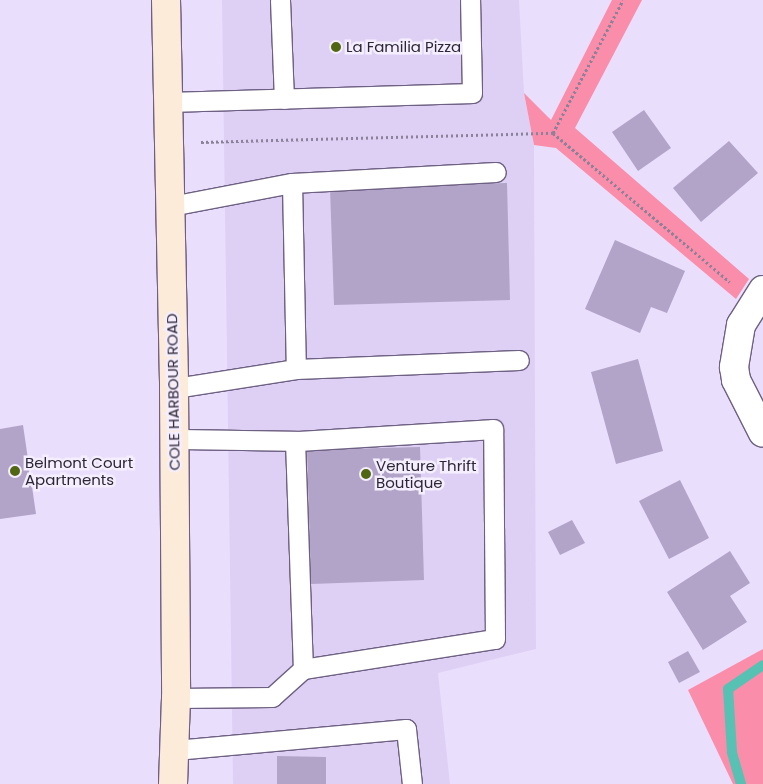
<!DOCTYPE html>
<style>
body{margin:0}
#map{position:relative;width:763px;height:784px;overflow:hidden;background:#eadefd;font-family:Poppins,sans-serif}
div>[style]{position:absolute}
.built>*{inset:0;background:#ded0f4}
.green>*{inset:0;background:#f98daa}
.stream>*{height:10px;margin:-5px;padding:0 5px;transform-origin:5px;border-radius:5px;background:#57c1b3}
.building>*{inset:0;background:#b2a3c8}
.path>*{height:3px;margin-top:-1.5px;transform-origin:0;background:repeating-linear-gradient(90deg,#8b8198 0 2.5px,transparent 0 5px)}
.roads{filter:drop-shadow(1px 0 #6e6082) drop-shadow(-1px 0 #6e6082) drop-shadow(0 1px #6e6082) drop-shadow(0 -1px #6e6082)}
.lane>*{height:19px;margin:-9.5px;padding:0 9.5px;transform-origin:9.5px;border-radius:9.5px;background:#fff}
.street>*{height:28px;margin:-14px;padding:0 14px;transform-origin:14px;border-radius:14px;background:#fff}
.secondary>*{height:28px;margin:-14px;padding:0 14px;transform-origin:14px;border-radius:14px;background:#fdebda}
.dots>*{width:14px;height:14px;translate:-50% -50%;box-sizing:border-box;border:2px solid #f4eefe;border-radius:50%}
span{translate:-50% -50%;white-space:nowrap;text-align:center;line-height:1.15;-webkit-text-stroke:5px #f4eefe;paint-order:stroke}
.poi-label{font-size:15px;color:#2d2635}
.left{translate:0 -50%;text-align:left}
.street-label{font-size:15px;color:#2d2635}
</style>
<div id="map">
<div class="built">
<div style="clip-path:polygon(222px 0,519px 0,524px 93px,534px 145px,536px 649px,438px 673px,450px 784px,233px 784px)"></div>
</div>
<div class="green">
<div style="clip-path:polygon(612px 0,642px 0,575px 128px,749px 279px,736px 299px,556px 148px,534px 145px,524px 93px,551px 120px)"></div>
<div style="clip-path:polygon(763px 649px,763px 784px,733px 784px,688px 690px)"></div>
</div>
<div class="stream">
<div style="left:741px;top:784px;width:33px;rotate:-106deg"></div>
<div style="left:732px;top:752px;width:63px;rotate:-93.6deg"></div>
<div style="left:728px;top:689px;width:42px;rotate:-34.4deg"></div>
</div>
<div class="building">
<div style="clip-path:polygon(644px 110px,671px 148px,638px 171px,612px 132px)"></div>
<div style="clip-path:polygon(729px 141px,758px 173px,701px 222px,673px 188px)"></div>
<div style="clip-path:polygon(507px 183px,510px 300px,334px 305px,330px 188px)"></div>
<div style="clip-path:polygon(615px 240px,685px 271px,667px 313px,651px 307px,640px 333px,585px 309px)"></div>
<div style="clip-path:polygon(638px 359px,663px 451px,616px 464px,591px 372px)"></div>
<div style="clip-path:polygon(23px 425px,36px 514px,0 519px,0 429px)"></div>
<div style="clip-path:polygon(420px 447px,424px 580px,311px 584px,307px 450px)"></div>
<div style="clip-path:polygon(680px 480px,709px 538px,669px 559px,639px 501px)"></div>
<div style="clip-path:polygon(572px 520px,585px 543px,560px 555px,548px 532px)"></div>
<div style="clip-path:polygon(730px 551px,750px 583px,730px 596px,747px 622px,703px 650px,667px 592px)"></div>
<div style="clip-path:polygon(688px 651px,700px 672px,679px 683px,668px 662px)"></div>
<div style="clip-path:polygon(277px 756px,326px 757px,326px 784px,277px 784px)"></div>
</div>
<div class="path">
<div style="left:553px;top:133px;width:150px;rotate:-62.2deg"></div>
<div style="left:201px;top:142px;width:352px;rotate:-1.5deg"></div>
<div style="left:553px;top:133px;width:231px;rotate:40.1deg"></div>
</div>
<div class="roads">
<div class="lane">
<div style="left:280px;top:0;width:99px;rotate:87.7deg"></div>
<div style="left:169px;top:102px;width:303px;rotate:-1.7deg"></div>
<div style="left:472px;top:93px;width:93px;rotate:-91.2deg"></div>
<div style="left:292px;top:183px;width:204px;rotate:-3.1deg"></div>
<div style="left:171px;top:206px;width:123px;rotate:-10.8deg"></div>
<div style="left:292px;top:183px;width:186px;rotate:88.8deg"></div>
<div style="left:296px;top:369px;width:123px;rotate:171.1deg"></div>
<div style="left:296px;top:369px;width:223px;rotate:-2.3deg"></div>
<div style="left:174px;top:439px;width:121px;rotate:0.9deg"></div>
<div style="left:176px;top:698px;width:96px;rotate:-0.6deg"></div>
<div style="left:272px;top:697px;width:42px;rotate:-42.1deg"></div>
<div style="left:303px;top:669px;width:194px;rotate:-8.9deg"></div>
<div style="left:495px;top:639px;width:210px;rotate:-90.5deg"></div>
<div style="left:493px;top:429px;width:198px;rotate:176.5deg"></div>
<div style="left:295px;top:441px;width:228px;rotate:88deg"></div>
<div style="left:175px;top:750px;width:232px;rotate:-5.2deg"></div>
<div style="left:406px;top:729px;width:55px;rotate:83.8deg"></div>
</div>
<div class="street">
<div style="left:763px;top:290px;width:41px;rotate:122.2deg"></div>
<div style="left:741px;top:325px;width:43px;rotate:99.5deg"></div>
<div style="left:734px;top:367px;width:13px;rotate:81deg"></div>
<div style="left:736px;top:380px;width:59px;rotate:63deg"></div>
</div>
<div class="secondary">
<div style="left:166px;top:0;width:388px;rotate:88.8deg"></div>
<div style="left:174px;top:388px;width:310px;rotate:89.6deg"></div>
<div style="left:176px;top:698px;width:86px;rotate:92deg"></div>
</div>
</div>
<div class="dots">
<div style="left:336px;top:47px;background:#506613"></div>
<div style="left:15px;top:471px;background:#506613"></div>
<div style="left:366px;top:474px;background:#506613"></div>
</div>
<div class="poi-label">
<span class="left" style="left:346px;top:47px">La Familia Pizza</span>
<span class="left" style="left:25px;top:471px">Belmont Court<br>Apartments</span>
<span class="left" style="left:376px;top:474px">Venture Thrift<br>Boutique</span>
</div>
<div class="street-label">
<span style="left:173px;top:392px;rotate:-91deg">COLE HARBOUR ROAD</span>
</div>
</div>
